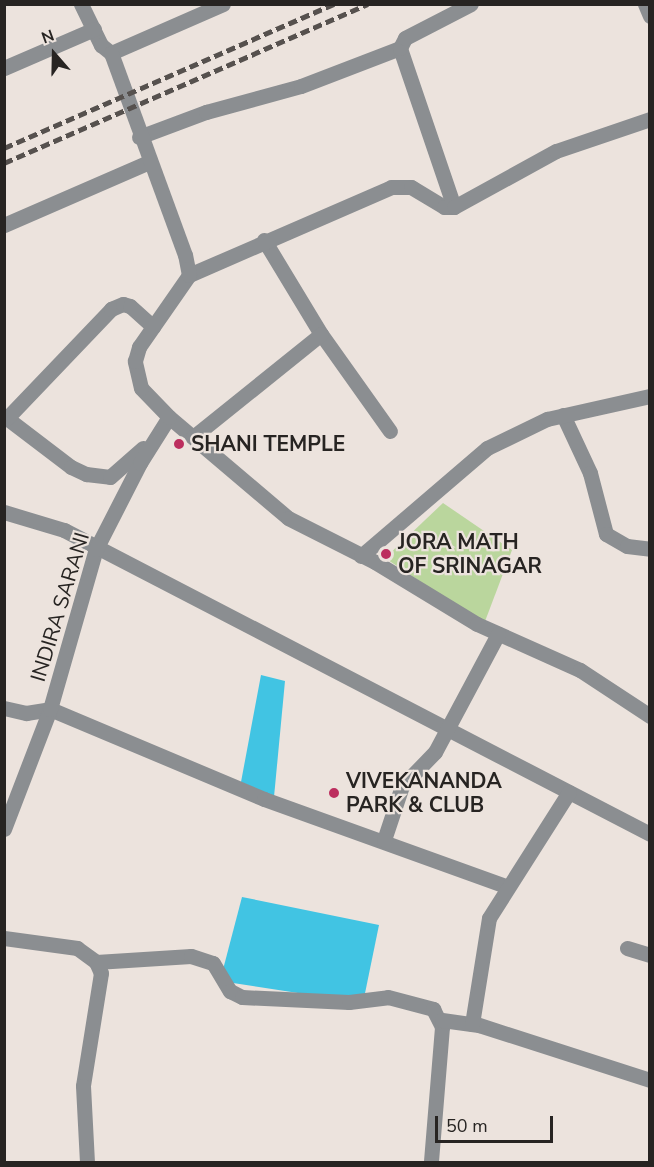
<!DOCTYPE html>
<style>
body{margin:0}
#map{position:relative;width:654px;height:1167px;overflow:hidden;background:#ece3dd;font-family:"Nunito Sans",sans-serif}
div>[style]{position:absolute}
.green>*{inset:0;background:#bad69d}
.water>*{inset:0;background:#41c4e3}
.minor>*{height:15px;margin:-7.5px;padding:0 7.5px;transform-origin:7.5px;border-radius:7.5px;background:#8b8e91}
.rail>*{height:4.5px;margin-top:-2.25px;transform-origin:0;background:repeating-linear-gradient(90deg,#56514e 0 9px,transparent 0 13.5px)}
.dots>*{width:16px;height:16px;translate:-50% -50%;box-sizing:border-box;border:3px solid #ece3dd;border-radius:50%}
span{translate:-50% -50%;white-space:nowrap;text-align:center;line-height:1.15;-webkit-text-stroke:4.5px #ece3dd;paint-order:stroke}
.poi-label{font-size:21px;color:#272422;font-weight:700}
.left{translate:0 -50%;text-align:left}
.street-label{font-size:21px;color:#272422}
.frame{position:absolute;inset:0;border:6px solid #272422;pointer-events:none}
.north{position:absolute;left:24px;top:24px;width:60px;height:60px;-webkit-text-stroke:4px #ece3dd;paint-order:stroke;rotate:340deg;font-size:16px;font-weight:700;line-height:24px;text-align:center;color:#272422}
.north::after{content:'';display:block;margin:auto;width:21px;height:27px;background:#272422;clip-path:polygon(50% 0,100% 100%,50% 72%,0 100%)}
.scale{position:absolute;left:435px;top:1116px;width:118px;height:27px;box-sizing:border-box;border:3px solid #272422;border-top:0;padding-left:8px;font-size:18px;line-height:21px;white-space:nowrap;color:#272422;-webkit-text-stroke:4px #ece3dd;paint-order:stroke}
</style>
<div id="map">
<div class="green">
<div style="clip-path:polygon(443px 503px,512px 550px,484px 624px,385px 558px)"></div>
</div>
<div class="water">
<div style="clip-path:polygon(261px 675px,285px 681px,274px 797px,241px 782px)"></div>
<div style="clip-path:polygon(242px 897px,379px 925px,363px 1003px,220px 981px)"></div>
</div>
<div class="minor">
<div style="left:81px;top:4px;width:46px;rotate:64deg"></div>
<div style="left:101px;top:45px;width:13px;rotate:39deg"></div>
<div style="left:111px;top:53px;width:122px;rotate:-23.6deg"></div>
<div style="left:645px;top:4px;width:13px;rotate:67deg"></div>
<div style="left:4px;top:68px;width:98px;rotate:-23.4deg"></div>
<div style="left:139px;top:137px;width:72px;rotate:-20.5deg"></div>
<div style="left:206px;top:112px;width:98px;rotate:-15.3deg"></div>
<div style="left:301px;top:86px;width:106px;rotate:-21deg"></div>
<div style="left:454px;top:207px;width:168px;rotate:-108.8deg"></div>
<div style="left:400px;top:48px;width:11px;rotate:-63deg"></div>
<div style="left:405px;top:38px;width:74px;rotate:-27.3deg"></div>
<div style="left:4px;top:225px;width:158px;rotate:-23.5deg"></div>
<div style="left:264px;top:240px;width:110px;rotate:58.8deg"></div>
<div style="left:321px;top:334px;width:119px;rotate:54.6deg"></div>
<div style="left:189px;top:275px;width:220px;rotate:-23.5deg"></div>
<div style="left:391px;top:187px;width:20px"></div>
<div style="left:411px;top:187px;width:39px;rotate:31deg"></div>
<div style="left:444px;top:207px;width:10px"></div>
<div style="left:454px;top:207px;width:116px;rotate:-28.8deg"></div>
<div style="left:556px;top:151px;width:99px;rotate:-18.8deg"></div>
<div style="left:563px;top:415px;width:64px;rotate:65deg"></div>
<div style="left:590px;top:473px;width:63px;rotate:75.3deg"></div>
<div style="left:606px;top:534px;width:24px;rotate:30deg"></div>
<div style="left:627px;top:546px;width:23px;rotate:7deg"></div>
<div style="left:4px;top:416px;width:84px;rotate:37.3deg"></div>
<div style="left:71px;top:467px;width:17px;rotate:25deg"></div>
<div style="left:86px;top:474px;width:24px;rotate:7deg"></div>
<div style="left:110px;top:477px;width:44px;rotate:-41.3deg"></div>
<div style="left:169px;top:417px;width:156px;rotate:40.3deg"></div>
<div style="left:288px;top:518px;width:97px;rotate:26.8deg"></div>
<div style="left:375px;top:562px;width:119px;rotate:31.3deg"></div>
<div style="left:477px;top:624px;width:113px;rotate:24.1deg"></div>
<div style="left:580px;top:670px;width:84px;rotate:33.3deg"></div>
<div style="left:7px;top:418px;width:151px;rotate:-46.3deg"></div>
<div style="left:111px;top:309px;width:13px;rotate:-23deg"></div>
<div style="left:123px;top:304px;width:7px;rotate:16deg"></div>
<div style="left:130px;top:306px;width:31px;rotate:42deg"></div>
<div style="left:193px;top:437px;width:164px;rotate:-38.8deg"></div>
<div style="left:4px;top:512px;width:63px;rotate:16.7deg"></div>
<div style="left:64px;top:530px;width:660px;rotate:27.42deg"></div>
<div style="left:361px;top:556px;width:166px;rotate:-40.6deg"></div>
<div style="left:487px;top:448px;width:67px;rotate:-25.8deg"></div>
<div style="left:547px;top:419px;width:106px;rotate:-12.6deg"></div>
<div style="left:4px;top:708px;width:23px;rotate:13deg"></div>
<div style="left:26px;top:713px;width:24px;rotate:-9deg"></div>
<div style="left:50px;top:709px;width:232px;rotate:22.8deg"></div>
<div style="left:264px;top:799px;width:256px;rotate:19.8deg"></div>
<div style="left:4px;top:829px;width:129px;rotate:-69deg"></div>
<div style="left:50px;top:709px;width:166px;rotate:-74deg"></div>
<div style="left:96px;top:549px;width:97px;rotate:-62.9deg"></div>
<div style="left:140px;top:463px;width:54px;rotate:-57.8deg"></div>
<div style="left:169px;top:417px;width:40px;rotate:-134deg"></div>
<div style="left:141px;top:388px;width:28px;rotate:-103deg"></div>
<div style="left:135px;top:361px;width:15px;rotate:-74deg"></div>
<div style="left:139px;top:347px;width:88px;rotate:-55.2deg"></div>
<div style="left:189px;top:275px;width:20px;rotate:-101deg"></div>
<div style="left:185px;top:255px;width:215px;rotate:-110.1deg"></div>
<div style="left:384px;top:840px;width:57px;rotate:-71.6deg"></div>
<div style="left:402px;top:786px;width:47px;rotate:-45.9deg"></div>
<div style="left:435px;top:752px;width:134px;rotate:-61.9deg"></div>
<div style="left:4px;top:938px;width:74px;rotate:7.8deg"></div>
<div style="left:77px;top:948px;width:24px;rotate:36deg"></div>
<div style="left:96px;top:962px;width:12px;rotate:66deg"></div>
<div style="left:101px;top:973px;width:114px;rotate:99.1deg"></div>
<div style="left:83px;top:1086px;width:76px;rotate:87deg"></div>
<div style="left:627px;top:948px;width:24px;rotate:17deg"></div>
<div style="left:96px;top:962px;width:95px;rotate:-3.6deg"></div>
<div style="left:191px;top:956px;width:23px;rotate:18deg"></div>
<div style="left:213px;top:963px;width:33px;rotate:59deg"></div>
<div style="left:230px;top:991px;width:13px;rotate:27deg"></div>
<div style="left:242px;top:997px;width:107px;rotate:2.7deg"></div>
<div style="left:349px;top:1002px;width:39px;rotate:-7deg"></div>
<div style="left:388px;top:997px;width:47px;rotate:14.9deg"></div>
<div style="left:433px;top:1009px;width:20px;rotate:63deg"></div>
<div style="left:442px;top:1027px;width:135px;rotate:94.7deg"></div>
<div style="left:442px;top:1020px;width:37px;rotate:8deg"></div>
<div style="left:479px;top:1025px;width:180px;rotate:17.8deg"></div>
<div style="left:472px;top:1024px;width:107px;rotate:-80.9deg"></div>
<div style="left:489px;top:918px;width:149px;rotate:-57.6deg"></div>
</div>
<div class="rail">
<div style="left:4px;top:148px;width:360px;rotate:-23.6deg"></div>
<div style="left:4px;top:163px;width:397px;rotate:-23.6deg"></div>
</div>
<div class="dots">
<div style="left:179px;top:444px;background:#bc2e5e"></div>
<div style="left:386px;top:554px;background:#bc2e5e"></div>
<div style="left:334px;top:793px;background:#bc2e5e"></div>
</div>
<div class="poi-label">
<span class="left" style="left:191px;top:444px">SHANI TEMPLE</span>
<span class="left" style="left:398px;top:554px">JORA MATH<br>OF SRINAGAR</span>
<span class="left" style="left:346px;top:793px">VIVEKANANDA<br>PARK &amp; CLUB</span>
</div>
<div class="street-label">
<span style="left:60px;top:607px;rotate:-73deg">INDIRA SARANI</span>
</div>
<div class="frame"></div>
<div class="north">N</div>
<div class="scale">50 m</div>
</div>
